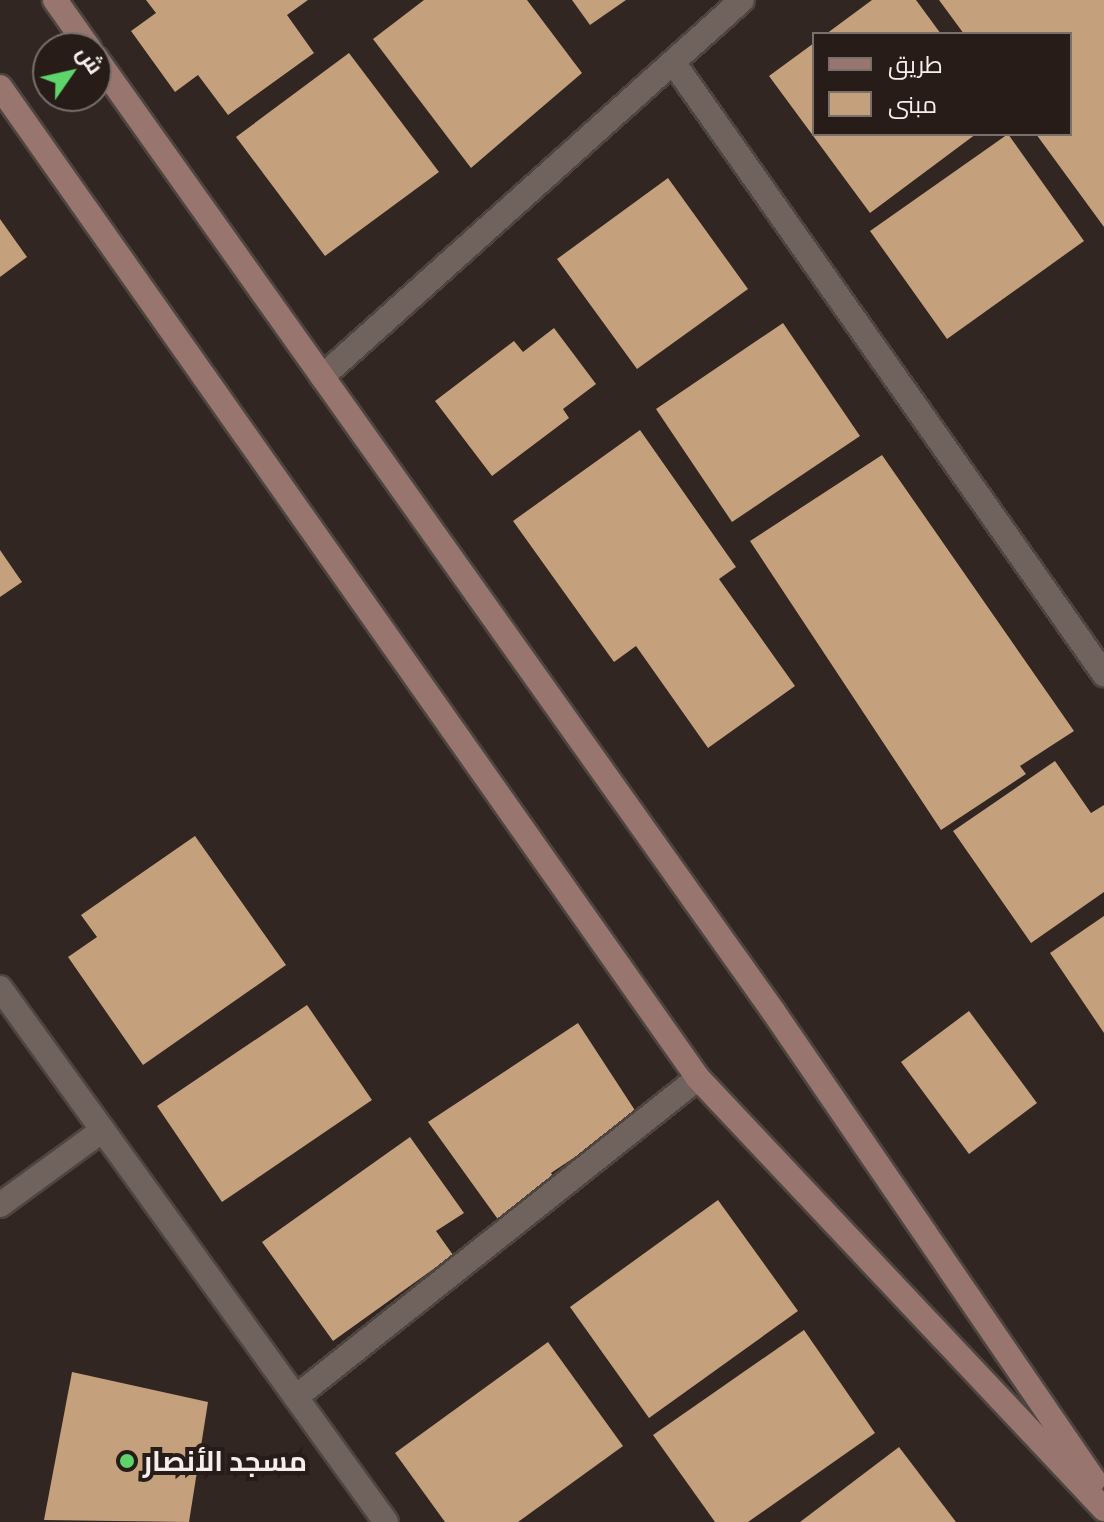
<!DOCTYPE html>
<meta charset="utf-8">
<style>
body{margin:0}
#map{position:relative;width:1104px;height:1522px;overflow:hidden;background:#312621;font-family:Georgia,Cairo,serif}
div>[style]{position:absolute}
.building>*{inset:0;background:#c4a07c}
.roads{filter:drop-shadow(2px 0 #4e4540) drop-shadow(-2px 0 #4e4540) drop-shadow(0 2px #4e4540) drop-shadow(0 -2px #4e4540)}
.street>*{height:24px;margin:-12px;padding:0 12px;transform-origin:12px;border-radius:12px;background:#70635d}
.secondary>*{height:24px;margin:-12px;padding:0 12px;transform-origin:12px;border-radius:12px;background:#98756e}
.dots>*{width:22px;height:22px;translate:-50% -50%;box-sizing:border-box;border:4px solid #271c17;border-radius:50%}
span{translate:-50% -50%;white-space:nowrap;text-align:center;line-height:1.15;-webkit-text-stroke:8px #271c17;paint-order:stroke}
.poi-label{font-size:28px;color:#f6eeea;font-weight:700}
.left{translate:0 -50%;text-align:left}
.legend{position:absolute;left:812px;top:32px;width:260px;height:104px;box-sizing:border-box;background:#271c17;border:2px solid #7a706b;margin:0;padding:10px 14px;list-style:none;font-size:24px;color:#f6eeea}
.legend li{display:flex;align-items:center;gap:16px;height:40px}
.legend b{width:40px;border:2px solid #7a706b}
.north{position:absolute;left:32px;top:32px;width:80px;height:80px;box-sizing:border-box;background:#271c17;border:2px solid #7a706b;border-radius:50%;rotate:56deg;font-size:22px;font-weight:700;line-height:32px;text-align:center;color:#f6eeea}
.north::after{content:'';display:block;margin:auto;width:28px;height:36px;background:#5ed56c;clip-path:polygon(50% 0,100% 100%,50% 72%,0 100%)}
</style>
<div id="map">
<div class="building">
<div style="clip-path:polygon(146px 0,308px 0,287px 15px,314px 53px,228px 115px,198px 75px,175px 92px,131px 31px,156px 13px)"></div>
<div style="clip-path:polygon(424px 0,527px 0,582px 73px,471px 168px,373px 39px)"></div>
<div style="clip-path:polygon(572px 0,626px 0,590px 25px)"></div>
<div style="clip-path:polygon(872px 0,916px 0,941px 34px,826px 34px)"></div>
<div style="clip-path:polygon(939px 0,1104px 0,1104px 227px,1036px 134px,1070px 134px,1070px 34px,964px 34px)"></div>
<div style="clip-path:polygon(814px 43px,814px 134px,976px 134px,870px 213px,769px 76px)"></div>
<div style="clip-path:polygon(349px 53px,439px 172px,325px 256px,236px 137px)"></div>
<div style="clip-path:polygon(1008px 134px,1084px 241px,947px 339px,870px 231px)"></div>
<div style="clip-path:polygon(668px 178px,748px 289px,637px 369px,557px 259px)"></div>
<div style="clip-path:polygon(0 219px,27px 257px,0 277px)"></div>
<div style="clip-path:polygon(783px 323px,860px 436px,732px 522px,656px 409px)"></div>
<div style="clip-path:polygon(554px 328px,596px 384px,563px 409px,569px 418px,492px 476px,435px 401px,514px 341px,523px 352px)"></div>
<div style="clip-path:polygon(640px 430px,736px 567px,719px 579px,795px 686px,708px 748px,636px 646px,614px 662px,513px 521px)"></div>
<div style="clip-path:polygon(882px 455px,1074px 731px,1020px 766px,1026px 774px,941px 830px,750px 541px)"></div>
<div style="clip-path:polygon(0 550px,22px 582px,0 597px)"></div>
<div style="clip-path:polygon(1055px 761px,1091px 813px,1104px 805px,1104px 892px,1031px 943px,953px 831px)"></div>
<div style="clip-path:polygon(195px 836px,286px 965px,143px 1065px,68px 957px,97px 937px,81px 915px)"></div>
<div style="clip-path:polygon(1104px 916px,1104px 1033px,1050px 953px)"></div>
<div style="clip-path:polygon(307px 1005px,372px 1100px,222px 1202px,157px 1106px)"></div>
<div style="clip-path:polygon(969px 1011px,1037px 1103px,969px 1154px,901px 1062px)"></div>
<div style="clip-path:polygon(578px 1023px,638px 1115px,551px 1173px,561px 1187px,502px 1225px,428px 1122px)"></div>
<div style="clip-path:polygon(410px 1137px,464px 1213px,436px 1231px,453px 1255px,333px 1341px,262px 1242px)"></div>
<div style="clip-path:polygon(718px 1200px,798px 1311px,649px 1418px,570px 1307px)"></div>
<div style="clip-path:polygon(804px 1330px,875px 1433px,748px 1522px,715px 1522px,653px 1435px)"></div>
<div style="clip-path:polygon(548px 1342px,623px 1446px,518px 1522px,445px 1522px,395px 1453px)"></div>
<div style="clip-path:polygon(72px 1372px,208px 1402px,189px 1522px,44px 1520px)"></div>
<div style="clip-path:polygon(899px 1447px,956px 1522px,800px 1522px)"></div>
</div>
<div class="roads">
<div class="street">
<div style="left:673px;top:62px;width:749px;rotate:54.84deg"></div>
<div style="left:322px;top:377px;width:564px;rotate:-41.91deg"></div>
<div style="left:0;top:988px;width:659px;rotate:54.14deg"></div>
<div style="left:0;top:1205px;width:127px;rotate:-36.1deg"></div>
<div style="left:296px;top:1397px;width:513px;rotate:-38.43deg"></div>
</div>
<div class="secondary">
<div style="left:55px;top:0;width:59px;rotate:54.7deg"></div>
<div style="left:96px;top:58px;width:1169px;rotate:54.61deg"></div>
<div style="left:773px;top:1011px;width:568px;rotate:55.61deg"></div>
<div style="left:0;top:87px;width:1212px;rotate:54.84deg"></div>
<div style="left:698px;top:1078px;width:592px;rotate:46.71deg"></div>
</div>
</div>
<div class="dots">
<div style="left:127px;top:1461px;background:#5ed56c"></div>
</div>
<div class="poi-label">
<span class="left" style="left:143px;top:1461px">مسجد الأنصار</span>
</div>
<ul class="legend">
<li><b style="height:10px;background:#98756e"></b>طريق</li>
<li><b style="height:22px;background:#c4a07c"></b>مبنى</li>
</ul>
<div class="north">ش</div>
</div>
